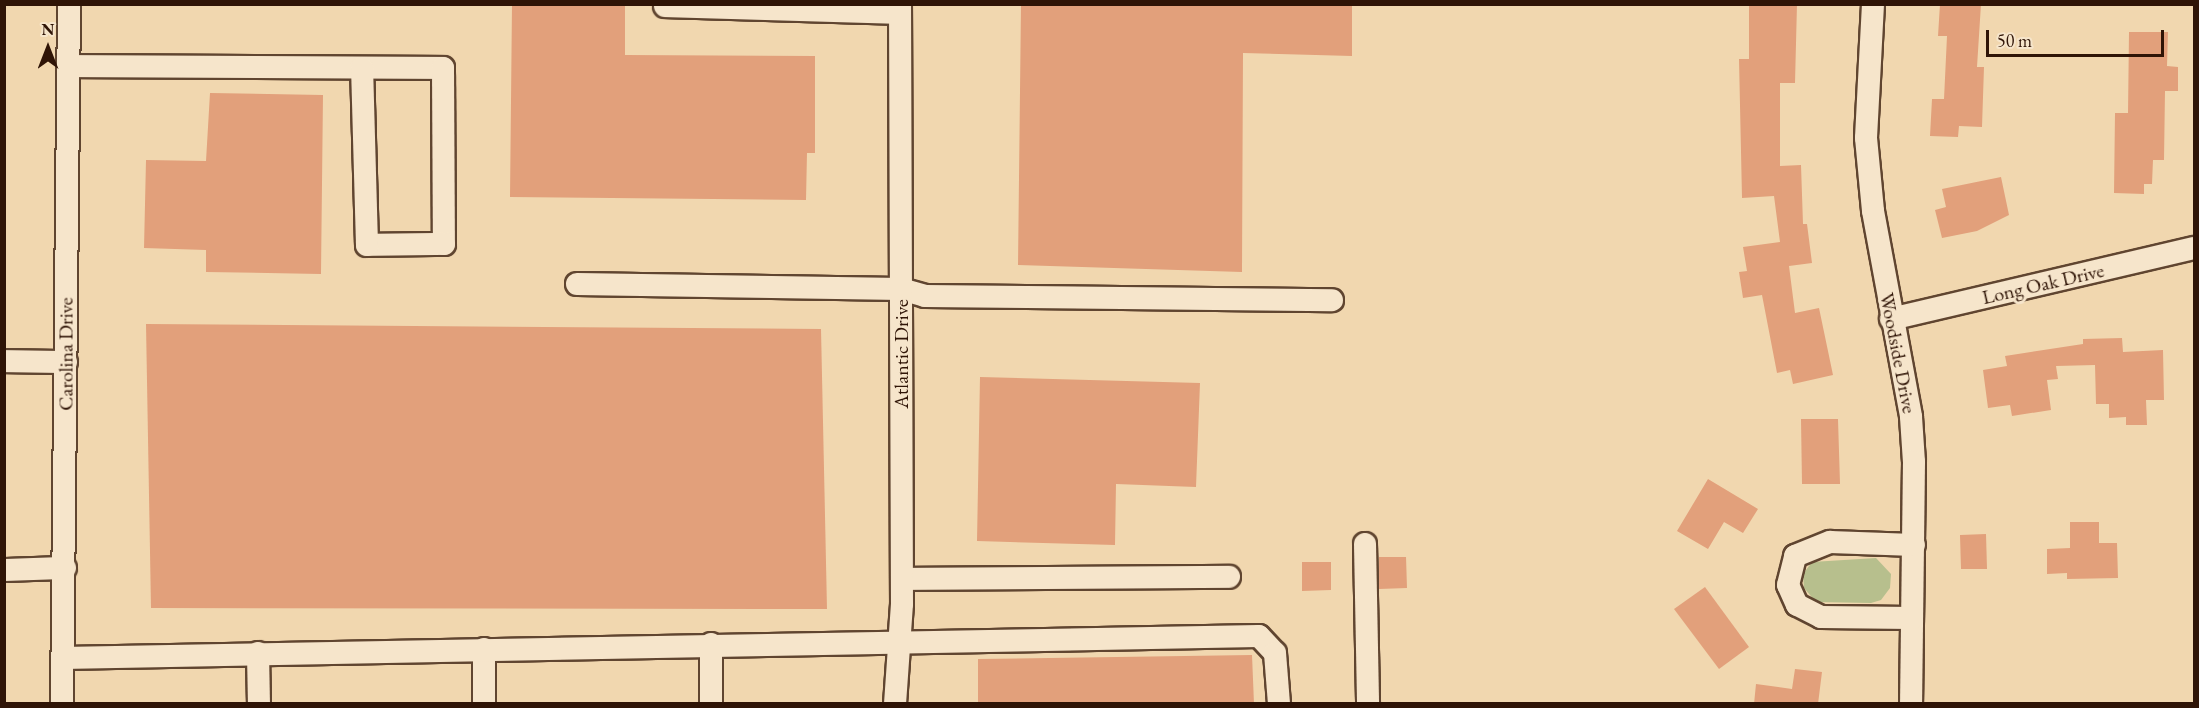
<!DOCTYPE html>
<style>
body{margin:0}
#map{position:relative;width:2199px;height:708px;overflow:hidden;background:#f1d7af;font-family:"EB Garamond",serif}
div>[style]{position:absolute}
.green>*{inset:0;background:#b7bf8d}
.building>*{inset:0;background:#e2a07b}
.roads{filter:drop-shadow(2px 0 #604530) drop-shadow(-2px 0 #604530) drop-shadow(0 2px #604530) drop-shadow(0 -2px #604530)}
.minor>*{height:22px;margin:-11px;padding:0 11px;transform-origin:11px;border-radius:11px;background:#f6e5cb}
span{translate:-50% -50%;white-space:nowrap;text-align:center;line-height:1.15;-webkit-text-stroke:6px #f6e5cb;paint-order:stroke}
.street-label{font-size:20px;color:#2f1406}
.frame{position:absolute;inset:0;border:6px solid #2f1406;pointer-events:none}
.north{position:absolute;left:18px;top:18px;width:60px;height:60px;-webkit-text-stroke:4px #f6e5cb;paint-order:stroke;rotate:0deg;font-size:16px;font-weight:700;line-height:24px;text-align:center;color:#2f1406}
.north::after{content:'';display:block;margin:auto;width:21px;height:27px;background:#2f1406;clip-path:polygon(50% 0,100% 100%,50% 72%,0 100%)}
.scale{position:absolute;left:1986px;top:30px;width:178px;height:27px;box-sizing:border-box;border:3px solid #2f1406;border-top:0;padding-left:8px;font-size:18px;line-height:21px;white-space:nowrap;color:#2f1406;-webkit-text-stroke:4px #f6e5cb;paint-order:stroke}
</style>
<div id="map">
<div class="green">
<div style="clip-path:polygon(1876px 558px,1891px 574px,1890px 588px,1881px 600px,1871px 603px,1816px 602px,1804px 588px,1803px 574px,1812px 562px)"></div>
</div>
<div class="building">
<div style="clip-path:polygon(512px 4px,625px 4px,625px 55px,815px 56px,815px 153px,807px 153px,806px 200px,510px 197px)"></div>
<div style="clip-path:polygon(1021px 4px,1352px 4px,1352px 56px,1243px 53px,1242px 272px,1018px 265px)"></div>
<div style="clip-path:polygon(1749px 4px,1797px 4px,1795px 83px,1780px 83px,1780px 166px,1801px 165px,1803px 224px,1807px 224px,1812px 263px,1789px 266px,1795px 313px,1819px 308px,1833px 375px,1793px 384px,1790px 370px,1777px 373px,1762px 295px,1743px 298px,1739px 272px,1747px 271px,1743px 247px,1780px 242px,1774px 196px,1742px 198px,1739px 59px,1749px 59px)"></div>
<div style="clip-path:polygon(1940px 4px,1981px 4px,1977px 67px,1984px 67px,1982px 127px,1959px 126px,1958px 137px,1930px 136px,1932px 99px,1944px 99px,1947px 36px,1938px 36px)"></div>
<div style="clip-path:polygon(2129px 32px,2168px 32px,2167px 66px,2178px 67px,2178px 91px,2165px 91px,2164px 160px,2153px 160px,2152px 184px,2144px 184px,2144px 194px,2114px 193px,2115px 113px,2128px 113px)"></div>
<div style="clip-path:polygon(210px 93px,323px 95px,321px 274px,206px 272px,206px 250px,144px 248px,146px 160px,206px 161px)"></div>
<div style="clip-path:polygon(2001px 177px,2009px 215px,1977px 231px,1942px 238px,1935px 210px,1946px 207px,1942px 189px)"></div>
<div style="clip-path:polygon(146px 324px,821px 329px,827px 609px,151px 608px)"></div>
<div style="clip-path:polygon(2122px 338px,2123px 352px,2163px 350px,2164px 400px,2146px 400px,2147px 425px,2126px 425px,2126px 417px,2109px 418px,2109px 404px,2096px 404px,2095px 365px,2056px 366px,2058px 379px,2047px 380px,2051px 410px,2012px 416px,2010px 405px,1988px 408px,1983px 370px,2007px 366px,2005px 356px,2083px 344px,2083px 339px)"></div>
<div style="clip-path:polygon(980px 377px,1200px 383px,1196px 487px,1116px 484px,1115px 545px,977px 541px)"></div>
<div style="clip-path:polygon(1801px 419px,1838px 419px,1840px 484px,1802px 484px)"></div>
<div style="clip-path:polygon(1708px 479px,1758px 509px,1743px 533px,1724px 522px,1708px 549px,1677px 531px)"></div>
<div style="clip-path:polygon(2070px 522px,2099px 522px,2099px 543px,2117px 543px,2118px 578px,2067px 579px,2067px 573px,2047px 574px,2047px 549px,2070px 548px)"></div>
<div style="clip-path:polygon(1986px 534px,1987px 569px,1961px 569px,1960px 535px)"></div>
<div style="clip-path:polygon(1379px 557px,1406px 557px,1407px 588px,1379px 589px)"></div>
<div style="clip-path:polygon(1302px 562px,1331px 562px,1331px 590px,1302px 591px)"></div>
<div style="clip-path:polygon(1705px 587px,1749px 647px,1719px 669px,1674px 609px)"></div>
<div style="clip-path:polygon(1252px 655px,1254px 704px,978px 704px,978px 659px)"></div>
<div style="clip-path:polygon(1795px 669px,1822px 672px,1818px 704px,1754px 704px,1756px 684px,1792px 689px)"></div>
</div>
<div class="roads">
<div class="minor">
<div style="left:1873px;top:4px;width:134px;rotate:93deg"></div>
<div style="left:1866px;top:138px;width:73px;rotate:84.5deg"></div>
<div style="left:1873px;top:211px;width:209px;rotate:79.5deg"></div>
<div style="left:1911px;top:417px;width:45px;rotate:86.2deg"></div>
<div style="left:1914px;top:462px;width:242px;rotate:90.7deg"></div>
<div style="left:665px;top:6px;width:235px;rotate:1.7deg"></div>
<div style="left:68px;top:66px;width:375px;rotate:0.3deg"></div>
<div style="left:443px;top:68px;width:176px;rotate:89.7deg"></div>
<div style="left:444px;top:244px;width:77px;rotate:179.3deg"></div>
<div style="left:367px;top:245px;width:177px;rotate:-91.6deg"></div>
<div style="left:577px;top:284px;width:324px;rotate:0.9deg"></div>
<div style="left:901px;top:289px;width:25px;rotate:16deg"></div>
<div style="left:925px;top:296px;width:407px;rotate:0.6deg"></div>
<div style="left:1891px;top:319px;width:311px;rotate:-13.2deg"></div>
<div style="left:4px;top:361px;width:62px;rotate:0.9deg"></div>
<div style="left:1365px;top:544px;width:160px;rotate:88.9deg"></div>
<div style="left:4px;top:570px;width:61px;rotate:-1.9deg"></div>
<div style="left:902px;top:579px;width:327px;rotate:-0.4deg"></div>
<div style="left:1912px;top:618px;width:91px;rotate:-179.4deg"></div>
<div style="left:1821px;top:617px;width:27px;rotate:-153deg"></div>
<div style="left:1797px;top:605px;width:22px;rotate:-114deg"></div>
<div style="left:1788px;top:585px;width:30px;rotate:-76deg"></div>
<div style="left:1795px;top:556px;width:38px;rotate:-22deg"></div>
<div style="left:1830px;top:542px;width:84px;rotate:2deg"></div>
<div style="left:711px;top:644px;width:60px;rotate:90deg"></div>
<div style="left:484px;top:649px;width:55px;rotate:90deg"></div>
<div style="left:258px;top:653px;width:51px;rotate:88.9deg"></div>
<div style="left:62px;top:658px;width:1197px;rotate:-1.05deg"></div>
<div style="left:1259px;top:636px;width:23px;rotate:47deg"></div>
<div style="left:1275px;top:653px;width:51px;rotate:85.5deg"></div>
<div style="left:62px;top:704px;width:700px;rotate:-89.43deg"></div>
<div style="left:895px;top:704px;width:100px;rotate:-86deg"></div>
<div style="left:902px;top:604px;width:600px;rotate:-90.19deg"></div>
</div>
</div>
<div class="street-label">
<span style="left:2043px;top:284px;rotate:-13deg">Long Oak Drive</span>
<span style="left:1898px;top:353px;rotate:79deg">Woodside Drive</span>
<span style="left:66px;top:354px;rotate:-90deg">Carolina Drive</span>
<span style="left:901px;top:354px;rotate:-90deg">Atlantic Drive</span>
</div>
<div class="frame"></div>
<div class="north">N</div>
<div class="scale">50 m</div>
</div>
